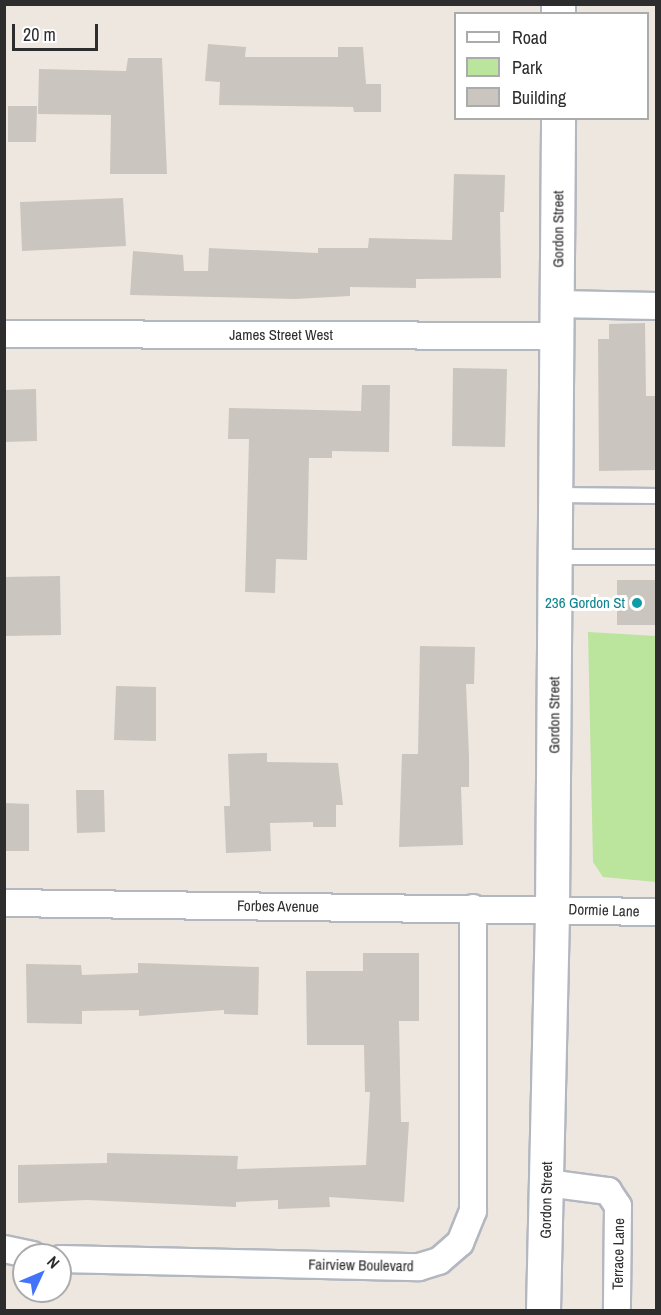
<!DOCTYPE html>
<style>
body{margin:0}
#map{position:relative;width:661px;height:1315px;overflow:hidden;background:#eee7e0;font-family:"Archivo Narrow",sans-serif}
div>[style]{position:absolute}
.green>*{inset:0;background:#bbe49d}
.building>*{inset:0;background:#cac5be}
.roads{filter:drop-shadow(2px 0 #b3b7c0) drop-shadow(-2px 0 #b3b7c0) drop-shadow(0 2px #b3b7c0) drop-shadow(0 -2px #b3b7c0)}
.lane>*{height:14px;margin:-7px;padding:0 7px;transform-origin:7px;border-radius:7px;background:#fff}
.street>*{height:26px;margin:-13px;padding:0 13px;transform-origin:13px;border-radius:13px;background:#fff}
.secondary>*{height:33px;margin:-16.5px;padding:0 16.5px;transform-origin:16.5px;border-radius:16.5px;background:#fff}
.dots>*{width:16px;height:16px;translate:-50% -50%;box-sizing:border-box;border:3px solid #fff;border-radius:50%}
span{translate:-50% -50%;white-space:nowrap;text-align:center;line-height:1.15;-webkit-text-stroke:6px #fff;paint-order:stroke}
.street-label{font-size:15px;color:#2d2d2d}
.culture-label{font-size:15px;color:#0d838f}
.right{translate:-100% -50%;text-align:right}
.frame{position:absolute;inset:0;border:6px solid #2d2d2d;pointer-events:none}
.legend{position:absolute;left:454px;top:12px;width:195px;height:108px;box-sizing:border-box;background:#fff;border:2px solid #ababab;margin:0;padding:8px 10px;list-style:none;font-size:18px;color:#2d2d2d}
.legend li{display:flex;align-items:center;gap:12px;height:30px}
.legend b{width:30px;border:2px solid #ababab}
.north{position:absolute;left:12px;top:1243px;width:60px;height:60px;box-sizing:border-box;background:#fff;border:2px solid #ababab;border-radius:50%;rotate:46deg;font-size:16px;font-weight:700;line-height:24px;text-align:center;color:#2d2d2d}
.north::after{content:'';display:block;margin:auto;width:21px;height:27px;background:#4273f9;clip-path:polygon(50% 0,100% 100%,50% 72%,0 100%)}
.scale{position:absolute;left:12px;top:24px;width:86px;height:27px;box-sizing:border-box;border:3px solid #2d2d2d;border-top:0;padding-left:8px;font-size:18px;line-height:21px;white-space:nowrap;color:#2d2d2d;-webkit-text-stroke:4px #fff;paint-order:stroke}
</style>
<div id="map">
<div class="green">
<div style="clip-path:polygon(588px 632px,656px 636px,656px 882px,603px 877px,593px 862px)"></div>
</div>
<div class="building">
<div style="clip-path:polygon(208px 44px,246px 47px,245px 57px,338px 57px,338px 47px,363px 47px,366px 84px,381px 84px,381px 112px,354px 112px,353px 107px,219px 105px,220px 82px,205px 81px)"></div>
<div style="clip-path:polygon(128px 58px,162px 58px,167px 174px,110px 174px,111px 115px,38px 114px,39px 69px,126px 71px)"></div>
<div style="clip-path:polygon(8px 106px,37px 106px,36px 142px,8px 142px)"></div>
<div style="clip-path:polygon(454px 174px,505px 175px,504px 212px,500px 212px,501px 278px,416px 279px,416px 288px,350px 287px,350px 296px,295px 299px,130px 295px,133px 251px,183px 255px,184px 271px,208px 271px,209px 248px,318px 253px,318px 248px,368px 248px,369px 238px,452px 240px)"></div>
<div style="clip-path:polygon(123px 198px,126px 246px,22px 251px,20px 202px)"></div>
<div style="clip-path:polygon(645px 323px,646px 396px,657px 396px,657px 470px,599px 471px,598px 339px,609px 339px,609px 324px)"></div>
<div style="clip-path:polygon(453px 368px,507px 369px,505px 447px,452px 446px)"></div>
<div style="clip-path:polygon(362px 385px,390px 385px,389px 452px,332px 451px,332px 458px,309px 458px,307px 560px,276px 559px,275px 593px,245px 592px,249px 439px,228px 439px,229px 408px,361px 411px)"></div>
<div style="clip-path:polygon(36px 389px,37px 441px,4px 442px,4px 390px)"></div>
<div style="clip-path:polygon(60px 576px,61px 635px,4px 636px,4px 577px)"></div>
<div style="clip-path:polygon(617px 580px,657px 580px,657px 625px,617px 625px)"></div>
<div style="clip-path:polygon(420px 646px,475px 647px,474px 684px,466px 684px,469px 756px,469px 787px,461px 787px,463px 845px,399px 847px,402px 754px,418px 754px)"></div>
<div style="clip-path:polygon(116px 686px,156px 687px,156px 741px,114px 740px)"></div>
<div style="clip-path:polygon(267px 753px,267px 762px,338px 763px,343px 805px,336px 805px,336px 827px,313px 827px,313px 822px,270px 823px,271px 851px,226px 853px,224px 806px,230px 806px,228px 754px)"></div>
<div style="clip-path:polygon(76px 790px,104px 790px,105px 832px,77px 833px)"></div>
<div style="clip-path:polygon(4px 803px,29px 804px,29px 851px,4px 851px)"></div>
<div style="clip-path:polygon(363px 953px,419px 953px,419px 1021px,399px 1021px,401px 1122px,409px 1122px,404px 1202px,329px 1197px,330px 1207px,278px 1209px,278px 1200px,236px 1202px,236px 1207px,87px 1200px,18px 1203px,18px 1165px,107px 1163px,107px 1153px,238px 1156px,237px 1169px,366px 1165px,370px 1092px,365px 1092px,364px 1045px,307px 1045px,306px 971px,363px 971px)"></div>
<div style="clip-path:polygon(138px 963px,259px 967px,258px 1015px,224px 1014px,224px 1010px,139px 1016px,139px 1010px,82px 1011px,82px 1024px,27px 1023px,26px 964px,81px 965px,82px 975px,138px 973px)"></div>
</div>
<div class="roads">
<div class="lane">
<div style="left:556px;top:495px;width:100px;rotate:0.6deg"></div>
<div style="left:555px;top:557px;width:101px"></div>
</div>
<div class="street">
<div style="left:557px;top:304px;width:99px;rotate:1.2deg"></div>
<div style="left:4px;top:334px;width:553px;rotate:0.21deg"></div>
<div style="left:4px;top:903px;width:652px;rotate:0.79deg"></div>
<div style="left:547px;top:1183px;width:62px;rotate:7.5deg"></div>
<div style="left:608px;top:1191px;width:18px;rotate:56deg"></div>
<div style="left:618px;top:1206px;width:104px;rotate:90.6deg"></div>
<div style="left:4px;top:1249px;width:29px;rotate:12deg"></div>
<div style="left:60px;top:1259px;width:359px;rotate:1.3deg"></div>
<div style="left:419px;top:1267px;width:21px;rotate:-17deg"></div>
<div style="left:439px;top:1261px;width:28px;rotate:-41deg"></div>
<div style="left:460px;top:1243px;width:35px;rotate:-68deg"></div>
<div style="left:473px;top:1211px;width:303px;rotate:-90deg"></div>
</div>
<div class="secondary">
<div style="left:558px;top:14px;width:10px;rotate:-90deg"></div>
<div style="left:543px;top:1310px;width:402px;rotate:-88.7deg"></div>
<div style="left:552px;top:908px;width:790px;rotate:-89.56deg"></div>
</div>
</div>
<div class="dots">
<div style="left:637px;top:603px;background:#0f9aa8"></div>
</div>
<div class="street-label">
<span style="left:558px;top:229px;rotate:-90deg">Gordon Street</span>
<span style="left:281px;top:335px">James Street West</span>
<span style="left:554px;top:715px;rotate:-90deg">Gordon Street</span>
<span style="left:278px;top:906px;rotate:1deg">Forbes Avenue</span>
<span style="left:604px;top:910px;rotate:2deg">Dormie Lane</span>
<span style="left:546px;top:1200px;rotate:-89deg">Gordon Street</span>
<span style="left:618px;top:1254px;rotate:-89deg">Terrace Lane</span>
<span style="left:361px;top:1265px;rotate:1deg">Fairview Boulevard</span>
</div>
<div class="culture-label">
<span class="right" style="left:625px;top:603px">236 Gordon St</span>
</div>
<div class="frame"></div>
<ul class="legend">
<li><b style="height:8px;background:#fff"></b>Road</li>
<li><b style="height:16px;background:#bbe49d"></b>Park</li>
<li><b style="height:16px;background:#cac5be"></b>Building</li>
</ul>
<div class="north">N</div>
<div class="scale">20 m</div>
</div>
